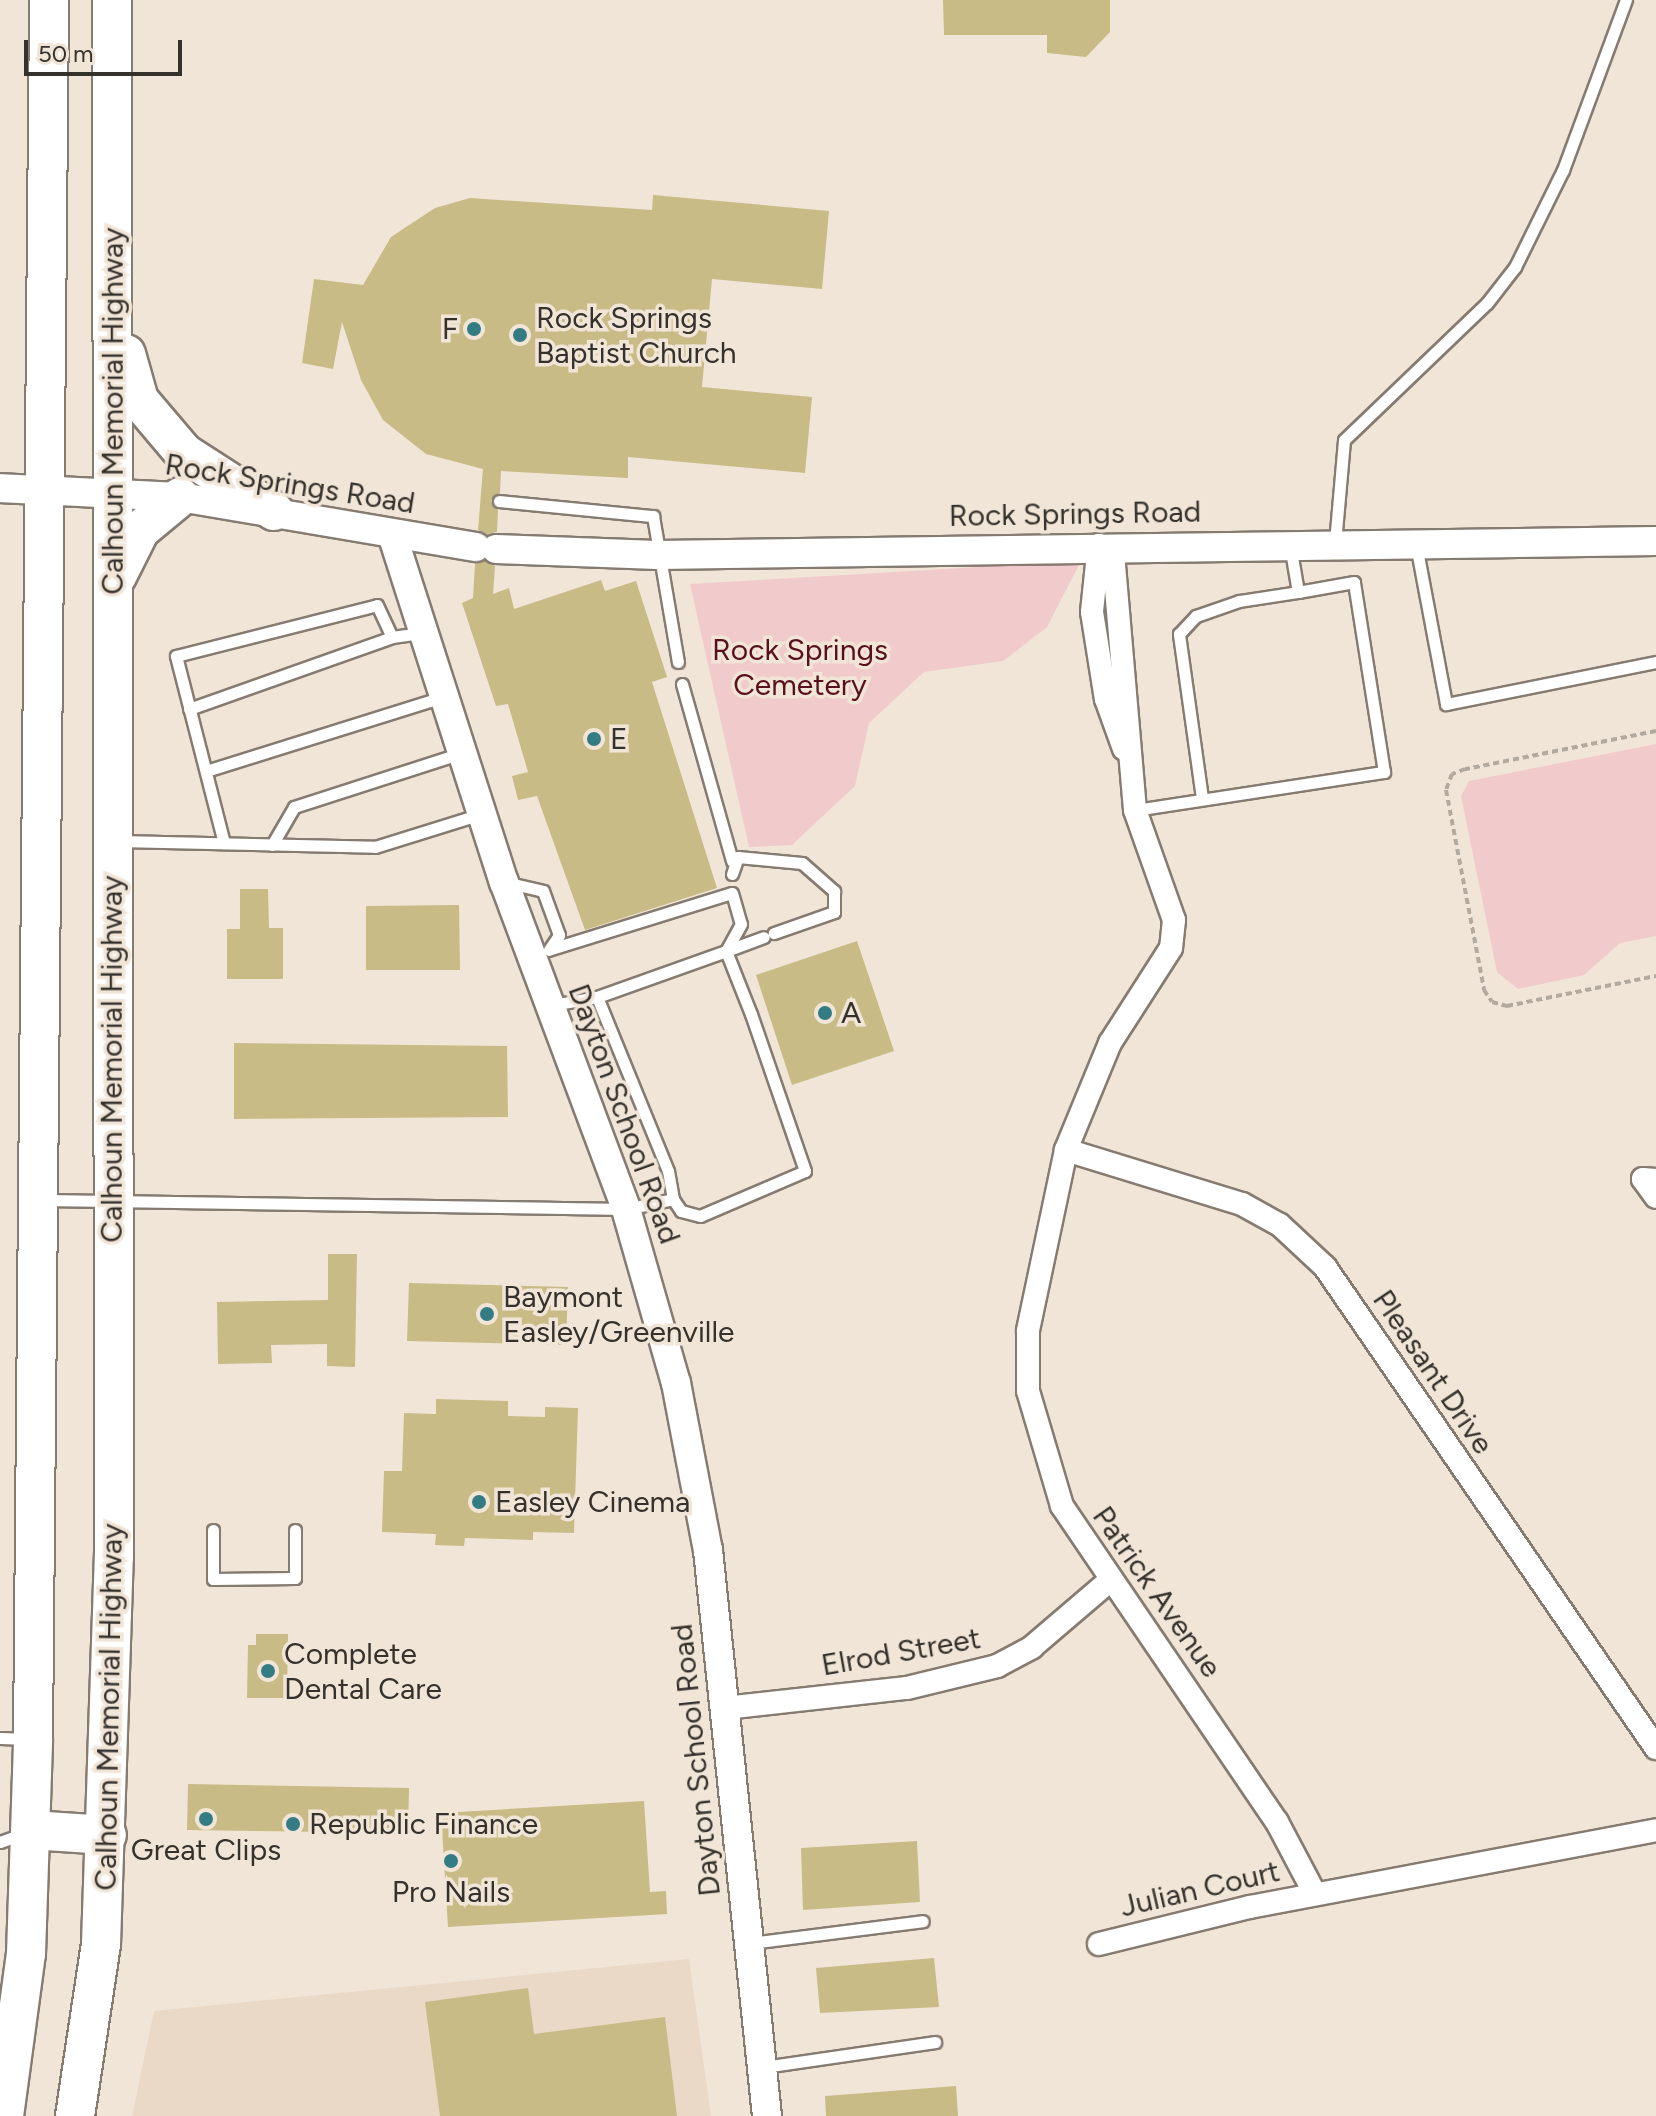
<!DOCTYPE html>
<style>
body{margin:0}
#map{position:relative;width:1656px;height:2116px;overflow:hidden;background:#f1e5d8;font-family:Figtree,sans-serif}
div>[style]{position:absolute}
.built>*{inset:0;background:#ead9c7}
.green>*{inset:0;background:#f1cacc}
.building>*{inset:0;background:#c8bb85}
.path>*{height:4px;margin-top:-2px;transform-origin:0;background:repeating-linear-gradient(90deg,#b2a99f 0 6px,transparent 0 10px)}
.roads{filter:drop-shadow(2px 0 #867b70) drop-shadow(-2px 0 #867b70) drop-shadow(0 2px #867b70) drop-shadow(0 -2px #867b70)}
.service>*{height:11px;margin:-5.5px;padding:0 5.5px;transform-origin:5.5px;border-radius:5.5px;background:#fff}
.minor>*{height:22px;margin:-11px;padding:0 11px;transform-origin:11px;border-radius:11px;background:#fff}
.tertiary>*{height:28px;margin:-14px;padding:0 14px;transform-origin:14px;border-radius:14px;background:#fff}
.trunk>*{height:38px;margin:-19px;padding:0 19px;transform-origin:19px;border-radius:19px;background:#fff}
.dots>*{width:22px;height:22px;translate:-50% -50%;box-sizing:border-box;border:4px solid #f1e5d8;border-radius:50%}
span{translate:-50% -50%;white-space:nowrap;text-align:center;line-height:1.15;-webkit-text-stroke:7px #f1e5d8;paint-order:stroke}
.poi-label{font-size:30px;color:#35312c}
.left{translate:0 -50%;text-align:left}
.right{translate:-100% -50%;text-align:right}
.street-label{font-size:30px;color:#35312c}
.park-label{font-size:30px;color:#58101e}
.scale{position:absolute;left:24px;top:40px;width:158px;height:36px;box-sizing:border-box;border:4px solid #35312c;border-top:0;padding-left:10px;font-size:24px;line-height:28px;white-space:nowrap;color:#35312c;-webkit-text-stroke:6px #f1e5d8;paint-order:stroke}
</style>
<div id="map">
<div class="built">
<div style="clip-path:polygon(689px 1959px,711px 2116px,132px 2116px,154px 2011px)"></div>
</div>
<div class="green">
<div style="clip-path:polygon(1081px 561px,1047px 627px,1003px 661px,924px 672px,869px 723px,855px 786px,792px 845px,749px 847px,690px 584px)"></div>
<div style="clip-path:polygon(1656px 744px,1656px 936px,1620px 943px,1584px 975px,1518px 989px,1497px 972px,1461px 796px,1469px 781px)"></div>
</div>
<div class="building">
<div style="clip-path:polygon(943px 0,1110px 0,1110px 32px,1086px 57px,1047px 53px,1047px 35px,944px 35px)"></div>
<div style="clip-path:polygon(653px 195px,829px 211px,822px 289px,712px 279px,702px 387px,812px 397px,805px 473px,628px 457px,628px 478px,501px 471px,500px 493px,491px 501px,498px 510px,497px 532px,487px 534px,478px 530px,483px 469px,426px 454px,383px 420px,361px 380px,342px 322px,333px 369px,302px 363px,314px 279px,363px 285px,391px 237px,435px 208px,470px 198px,652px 210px)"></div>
<div style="clip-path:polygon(485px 561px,495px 566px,493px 594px,509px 588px,514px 609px,601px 580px,605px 591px,636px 581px,667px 677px,652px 682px,717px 888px,585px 930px,537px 796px,518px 800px,512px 776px,528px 772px,508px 704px,496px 706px,462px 603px,473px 598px,475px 564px)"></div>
<div style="clip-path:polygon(240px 889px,268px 889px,269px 928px,283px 928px,283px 979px,227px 979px,227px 929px,240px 929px)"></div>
<div style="clip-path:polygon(459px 905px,460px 970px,366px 970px,366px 906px)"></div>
<div style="clip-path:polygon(857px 941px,894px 1051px,792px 1085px,756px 975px)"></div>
<div style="clip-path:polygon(234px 1043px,507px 1046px,508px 1117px,234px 1119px)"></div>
<div style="clip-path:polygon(328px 1254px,357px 1254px,355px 1367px,327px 1366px,327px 1344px,271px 1345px,272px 1363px,218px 1364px,217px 1302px,328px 1300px)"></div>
<div style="clip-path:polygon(409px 1283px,568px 1287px,566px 1345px,407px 1341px)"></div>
<div style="clip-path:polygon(436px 1399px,508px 1401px,508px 1416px,545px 1417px,545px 1407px,578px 1408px,574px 1533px,533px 1532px,533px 1540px,465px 1538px,464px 1546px,435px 1545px,436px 1534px,382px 1532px,384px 1471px,402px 1471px,404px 1413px,436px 1414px)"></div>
<div style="clip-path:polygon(256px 1634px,288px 1634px,287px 1698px,247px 1698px,248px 1645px,256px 1645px)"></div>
<div style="clip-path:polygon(188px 1784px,409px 1788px,408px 1833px,187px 1830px)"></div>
<div style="clip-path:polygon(644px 1801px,650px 1892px,666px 1891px,667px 1914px,448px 1927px,441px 1813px)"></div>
<div style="clip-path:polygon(917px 1841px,920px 1902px,803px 1910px,801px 1848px)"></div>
<div style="clip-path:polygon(934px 1958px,939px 2007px,820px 2013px,816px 1968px)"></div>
<div style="clip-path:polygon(528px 1988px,534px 2034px,665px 2017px,677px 2116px,440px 2116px,425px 2002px)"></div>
<div style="clip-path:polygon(956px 2086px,958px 2116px,826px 2116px,825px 2096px)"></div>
</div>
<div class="path">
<div style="left:1656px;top:731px;width:195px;rotate:168.7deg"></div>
<div style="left:1465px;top:769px;width:14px;rotate:159deg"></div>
<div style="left:1452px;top:774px;width:17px;rotate:111deg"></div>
<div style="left:1446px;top:790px;width:204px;rotate:79.2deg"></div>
<div style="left:1484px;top:990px;width:14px;rotate:56deg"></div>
<div style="left:1492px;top:1002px;width:16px;rotate:15deg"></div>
<div style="left:1507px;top:1006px;width:152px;rotate:-11.4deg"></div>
</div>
<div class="roads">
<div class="service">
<div style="left:499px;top:501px;width:155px;rotate:5.6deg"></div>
<div style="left:653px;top:516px;width:148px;rotate:80.3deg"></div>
<div style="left:1335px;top:543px;width:103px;rotate:-85deg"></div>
<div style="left:1344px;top:440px;width:198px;rotate:-43.8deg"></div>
<div style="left:1487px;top:303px;width:46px;rotate:-52.1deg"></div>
<div style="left:1515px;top:267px;width:108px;rotate:-63.7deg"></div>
<div style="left:1563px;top:170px;width:181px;rotate:-69.7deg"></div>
<div style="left:1416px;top:545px;width:162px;rotate:79.3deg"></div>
<div style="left:1446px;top:704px;width:214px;rotate:-11.3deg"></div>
<div style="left:682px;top:684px;width:184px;rotate:74.2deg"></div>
<div style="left:189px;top:709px;width:215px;rotate:-19.5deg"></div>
<div style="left:206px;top:771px;width:247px;rotate:-17.4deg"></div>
<div style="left:1202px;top:798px;width:166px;rotate:-98deg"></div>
<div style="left:1179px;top:634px;width:25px;rotate:-47deg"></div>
<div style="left:1196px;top:616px;width:46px;rotate:-19.2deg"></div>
<div style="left:1239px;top:601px;width:60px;rotate:-8.7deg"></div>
<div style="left:1135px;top:810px;width:252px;rotate:-8.7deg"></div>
<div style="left:1384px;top:772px;width:192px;rotate:-99deg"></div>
<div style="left:1354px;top:582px;width:57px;rotate:169.9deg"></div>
<div style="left:1298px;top:592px;width:48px;rotate:-99.7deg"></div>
<div style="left:119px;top:841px;width:256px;rotate:1.3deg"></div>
<div style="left:375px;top:847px;width:111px;rotate:-17.3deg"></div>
<div style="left:224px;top:843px;width:193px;rotate:-104.4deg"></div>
<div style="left:176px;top:656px;width:207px;rotate:-14.2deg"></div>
<div style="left:377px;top:605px;width:35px;rotate:65deg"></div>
<div style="left:392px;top:637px;width:29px;rotate:-8deg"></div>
<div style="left:272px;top:845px;width:44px;rotate:-59.9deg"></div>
<div style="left:294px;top:807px;width:176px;rotate:-17.9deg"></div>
<div style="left:732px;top:874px;width:18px;rotate:-71deg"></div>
<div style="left:738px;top:857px;width:64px;rotate:5.4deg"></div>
<div style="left:802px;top:863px;width:43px;rotate:41.2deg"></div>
<div style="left:834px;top:891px;width:21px;rotate:90deg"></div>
<div style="left:834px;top:912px;width:64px;rotate:160.7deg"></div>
<div style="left:505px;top:882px;width:39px;rotate:13deg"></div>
<div style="left:543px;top:891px;width:47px;rotate:70deg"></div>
<div style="left:559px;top:935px;width:18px;rotate:124deg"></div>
<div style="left:551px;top:949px;width:189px;rotate:-17.2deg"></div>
<div style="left:732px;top:893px;width:32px;rotate:74deg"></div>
<div style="left:741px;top:924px;width:31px;rotate:119deg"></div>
<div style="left:726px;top:951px;width:40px;rotate:-20.2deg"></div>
<div style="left:597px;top:997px;width:137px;rotate:-19.6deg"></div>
<div style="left:726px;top:951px;width:68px;rotate:68.4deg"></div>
<div style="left:751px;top:1014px;width:166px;rotate:71deg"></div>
<div style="left:805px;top:1171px;width:114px;rotate:156.8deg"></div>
<div style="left:700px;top:1216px;width:20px;rotate:-165deg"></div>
<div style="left:681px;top:1211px;width:14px;rotate:-124deg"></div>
<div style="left:44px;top:1200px;width:582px;rotate:0.89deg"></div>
<div style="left:626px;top:1209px;width:48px;rotate:-12deg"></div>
<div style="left:673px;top:1199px;width:28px;rotate:-100deg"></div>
<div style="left:668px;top:1171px;width:188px;rotate:-112.2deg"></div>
<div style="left:597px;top:997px;width:46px;rotate:169.9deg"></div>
<div style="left:213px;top:1530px;width:49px;rotate:90deg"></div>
<div style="left:213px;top:1579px;width:82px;rotate:-0.7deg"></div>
<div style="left:295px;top:1578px;width:48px;rotate:-90deg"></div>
<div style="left:0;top:1738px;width:29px;rotate:2deg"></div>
<div style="left:0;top:1842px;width:23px;rotate:-20deg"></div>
<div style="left:750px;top:1943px;width:174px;rotate:-7.2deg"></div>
<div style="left:764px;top:2067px;width:173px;rotate:-8.3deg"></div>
</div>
<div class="minor">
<div style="left:1099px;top:545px;width:25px;rotate:53deg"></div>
<div style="left:1114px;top:565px;width:246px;rotate:85.1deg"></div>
<div style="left:1135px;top:810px;width:117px;rotate:70.5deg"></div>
<div style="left:1174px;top:920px;width:28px;rotate:96deg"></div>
<div style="left:1171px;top:948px;width:113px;rotate:122.7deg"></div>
<div style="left:1110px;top:1043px;width:116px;rotate:112.4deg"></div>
<div style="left:1066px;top:1150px;width:185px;rotate:101.9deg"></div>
<div style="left:1028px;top:1331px;width:60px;rotate:90deg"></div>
<div style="left:1028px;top:1391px;width:120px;rotate:73.5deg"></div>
<div style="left:1062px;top:1506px;width:382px;rotate:55.8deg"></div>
<div style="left:1277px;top:1822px;width:81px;rotate:62.2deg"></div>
<div style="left:1099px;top:545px;width:67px;rotate:96deg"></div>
<div style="left:1092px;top:612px;width:88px;rotate:80.9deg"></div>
<div style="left:1106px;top:699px;width:53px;rotate:70.2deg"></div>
<div style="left:1066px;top:1150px;width:184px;rotate:17.1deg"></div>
<div style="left:1242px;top:1204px;width:43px;rotate:28.9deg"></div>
<div style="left:1280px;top:1225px;width:62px;rotate:43deg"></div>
<div style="left:1325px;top:1267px;width:584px;rotate:55.47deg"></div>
<div style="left:1656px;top:1180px;width:13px;rotate:-176deg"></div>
<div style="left:1643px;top:1179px;width:22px;rotate:54deg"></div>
<div style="left:725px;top:1708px;width:183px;rotate:-6.3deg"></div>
<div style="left:907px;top:1688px;width:93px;rotate:-13.7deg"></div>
<div style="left:997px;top:1666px;width:40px;rotate:-28deg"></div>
<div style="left:1032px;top:1647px;width:100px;rotate:-40.5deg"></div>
<div style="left:1099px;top:1944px;width:155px;rotate:-13.8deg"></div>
<div style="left:1250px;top:1907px;width:413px;rotate:-10.7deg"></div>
</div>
<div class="tertiary">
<div style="left:0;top:488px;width:180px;rotate:2.9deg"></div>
<div style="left:180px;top:497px;width:300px;rotate:9.6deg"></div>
<div style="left:392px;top:534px;width:366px;rotate:72.2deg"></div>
<div style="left:504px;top:882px;width:349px;rotate:69.5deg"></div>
<div style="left:626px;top:1209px;width:181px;rotate:74deg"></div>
<div style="left:676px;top:1383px;width:170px;rotate:79.2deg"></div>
<div style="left:708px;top:1550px;width:569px;rotate:84.05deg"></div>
<div style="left:496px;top:549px;width:161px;rotate:2.1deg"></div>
<div style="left:657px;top:555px;width:999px;rotate:-0.8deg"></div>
</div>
<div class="trunk">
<div style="left:126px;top:354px;width:48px;rotate:74.2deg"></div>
<div style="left:139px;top:400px;width:70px;rotate:49.7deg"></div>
<div style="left:184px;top:453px;width:107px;rotate:32.8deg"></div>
<div style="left:117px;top:576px;width:51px;rotate:-63.4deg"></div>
<div style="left:140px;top:530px;width:52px;rotate:-39.5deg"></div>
<div style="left:31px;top:1830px;width:76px;rotate:3.8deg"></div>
<div style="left:4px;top:2116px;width:163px;rotate:-82.3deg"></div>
<div style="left:26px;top:1954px;width:215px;rotate:-88.1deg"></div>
<div style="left:33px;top:1739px;width:1739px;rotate:-89.47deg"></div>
<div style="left:75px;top:2116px;width:174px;rotate:-81.4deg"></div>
<div style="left:101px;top:1944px;width:387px;rotate:-88.1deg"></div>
<div style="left:114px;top:1557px;width:1557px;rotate:-90.07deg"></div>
</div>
</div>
<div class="dots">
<div style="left:474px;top:329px;background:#347c84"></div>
<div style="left:520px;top:335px;background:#347c84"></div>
<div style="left:594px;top:739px;background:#347c84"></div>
<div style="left:825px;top:1013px;background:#347c84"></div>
<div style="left:487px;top:1314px;background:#347c84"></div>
<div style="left:479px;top:1502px;background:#347c84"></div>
<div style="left:268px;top:1671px;background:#347c84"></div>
<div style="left:206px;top:1819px;background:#347c84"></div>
<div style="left:293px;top:1824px;background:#347c84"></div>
<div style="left:451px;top:1861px;background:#347c84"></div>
</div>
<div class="poi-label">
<span class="left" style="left:536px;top:335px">Rock Springs<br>Baptist Church</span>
<span class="right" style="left:458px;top:329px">F</span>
<span class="left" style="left:610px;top:739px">E</span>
<span class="left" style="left:841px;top:1013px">A</span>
<span class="left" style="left:503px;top:1314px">Baymont<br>Easley/Greenville</span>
<span class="left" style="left:495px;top:1502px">Easley Cinema</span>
<span class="left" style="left:284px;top:1671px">Complete<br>Dental Care</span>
<span class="left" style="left:309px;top:1824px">Republic Finance</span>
<span style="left:206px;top:1850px">Great Clips</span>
<span style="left:451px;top:1892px">Pro Nails</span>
</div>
<div class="street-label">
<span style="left:113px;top:411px;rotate:-90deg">Calhoun Memorial Highway</span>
<span style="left:290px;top:484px;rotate:9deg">Rock Springs Road</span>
<span style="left:1075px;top:514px;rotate:-1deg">Rock Springs Road</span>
<span style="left:112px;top:1059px;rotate:-90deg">Calhoun Memorial Highway</span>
<span style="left:624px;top:1114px;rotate:70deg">Dayton School Road</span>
<span style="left:1433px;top:1372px;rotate:56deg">Pleasant Drive</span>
<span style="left:1157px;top:1592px;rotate:55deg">Patrick Avenue</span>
<span style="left:901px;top:1652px;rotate:-10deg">Elrod Street</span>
<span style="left:109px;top:1707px;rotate:-89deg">Calhoun Memorial Highway</span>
<span style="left:696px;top:1760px;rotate:-96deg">Dayton School Road</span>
<span style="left:1200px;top:1889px;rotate:-13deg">Julian Court</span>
</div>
<div class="park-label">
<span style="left:800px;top:667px">Rock Springs<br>Cemetery</span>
</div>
<div class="scale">50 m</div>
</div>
